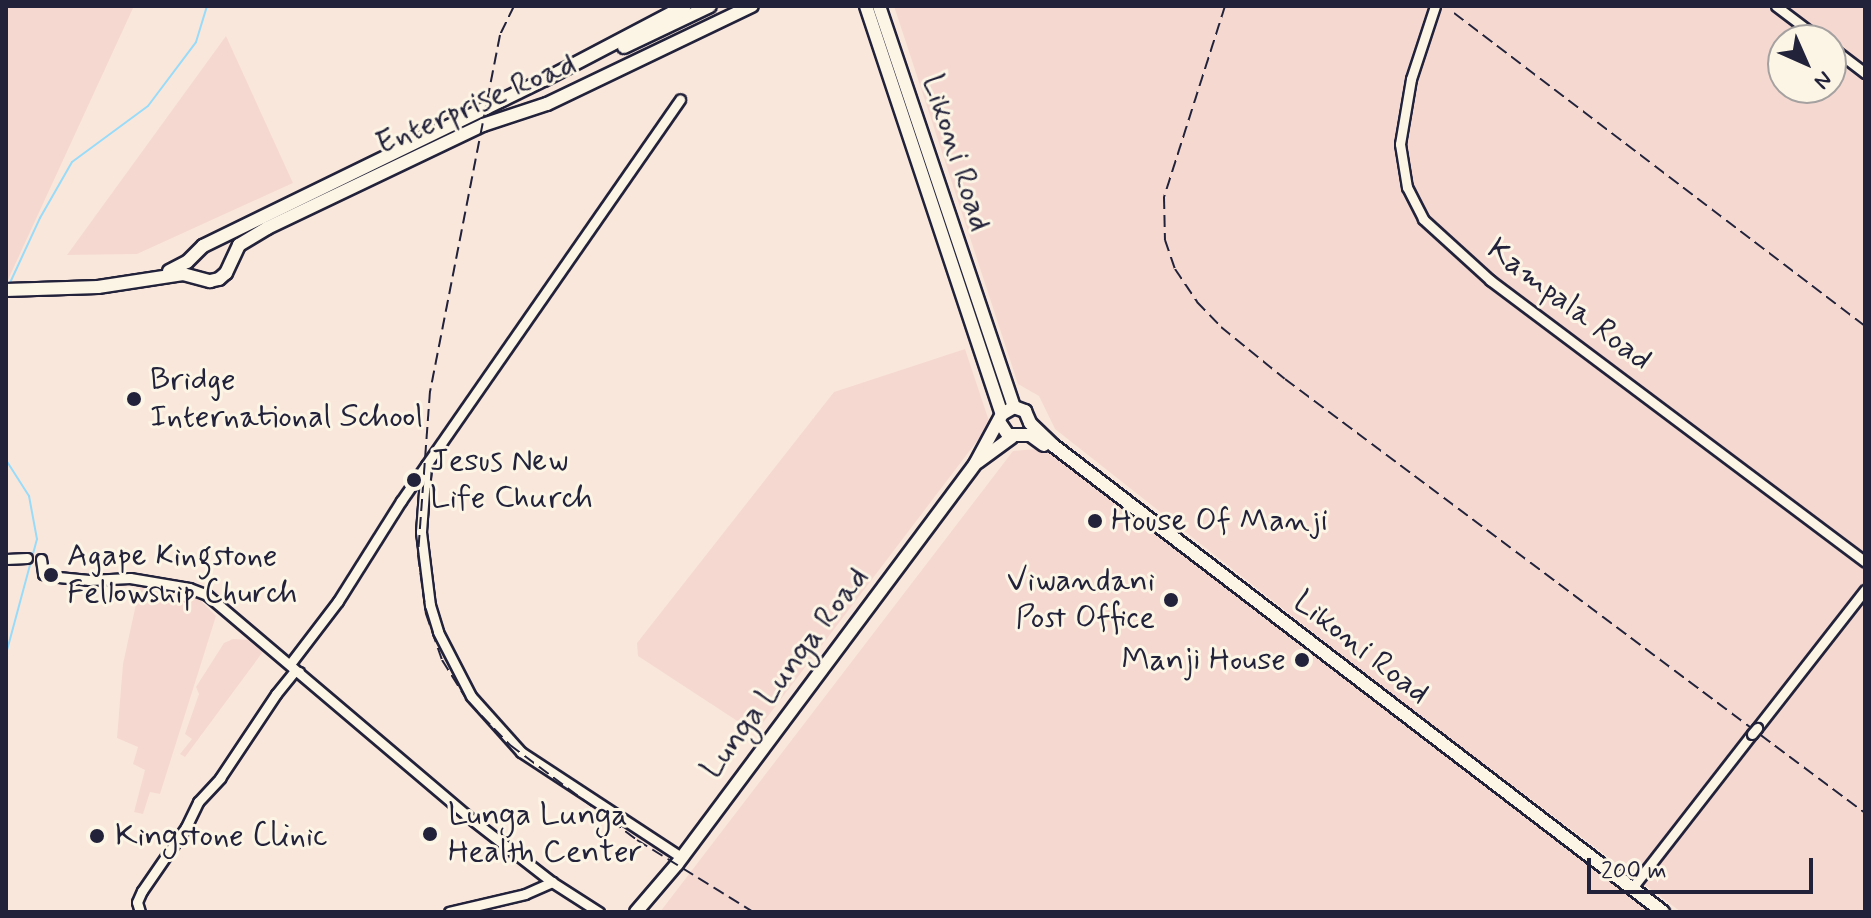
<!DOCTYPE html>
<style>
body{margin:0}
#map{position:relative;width:1871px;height:918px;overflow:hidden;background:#fae7db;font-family:Mynerve,sans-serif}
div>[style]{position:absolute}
.built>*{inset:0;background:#f5d9d1}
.stream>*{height:2px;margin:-1px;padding:0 1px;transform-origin:1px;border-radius:1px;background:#98dcfa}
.roads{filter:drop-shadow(2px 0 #22223b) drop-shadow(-2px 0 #22223b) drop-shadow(0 2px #22223b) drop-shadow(0 -2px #22223b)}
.street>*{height:9px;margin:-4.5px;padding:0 4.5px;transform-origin:4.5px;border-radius:4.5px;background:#fcf5e5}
.secondary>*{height:12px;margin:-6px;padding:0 6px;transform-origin:6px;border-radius:6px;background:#fcf5e5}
.rail>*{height:2px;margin-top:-1px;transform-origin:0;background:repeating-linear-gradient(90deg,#22223b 0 12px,transparent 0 18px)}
.bridges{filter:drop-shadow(2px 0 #22223b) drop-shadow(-2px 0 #22223b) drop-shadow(0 2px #22223b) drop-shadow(0 -2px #22223b)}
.street-bridge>*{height:9px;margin:-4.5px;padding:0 4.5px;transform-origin:4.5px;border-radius:4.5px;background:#fcf5e5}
.dots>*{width:22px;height:22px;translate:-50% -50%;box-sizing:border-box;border:4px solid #fcf5e5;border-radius:50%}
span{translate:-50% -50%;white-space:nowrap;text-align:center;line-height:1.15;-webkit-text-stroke:6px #fcf5e5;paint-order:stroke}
.street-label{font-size:32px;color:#22223b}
.poi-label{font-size:32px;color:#22223b}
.left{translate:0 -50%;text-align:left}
.right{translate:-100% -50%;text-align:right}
.frame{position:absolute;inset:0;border:8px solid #22223b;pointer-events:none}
.north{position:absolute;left:1767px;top:24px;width:80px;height:80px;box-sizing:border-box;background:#fcf5e5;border:2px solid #a5a1a1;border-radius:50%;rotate:135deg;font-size:22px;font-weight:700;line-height:32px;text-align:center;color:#22223b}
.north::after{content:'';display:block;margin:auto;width:28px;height:36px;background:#22223b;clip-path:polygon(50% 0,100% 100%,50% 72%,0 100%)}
.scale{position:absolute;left:1587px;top:858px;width:226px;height:36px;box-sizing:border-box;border:4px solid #22223b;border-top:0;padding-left:10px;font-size:24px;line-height:28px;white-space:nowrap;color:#22223b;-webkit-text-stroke:6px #fcf5e5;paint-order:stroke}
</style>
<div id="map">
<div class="built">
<div style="clip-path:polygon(6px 6px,134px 6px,7px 282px,6px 282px)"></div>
<div style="clip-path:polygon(evenodd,894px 6px,1865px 6px,1865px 912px,1681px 912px,1396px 698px,1055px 429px,1039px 396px,1018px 384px,894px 6px,1783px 40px,1831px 40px,1831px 88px,1783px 88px,1783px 40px)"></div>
<div style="clip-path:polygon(226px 36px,293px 183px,137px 254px,67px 255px)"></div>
<div style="clip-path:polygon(965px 349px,990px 424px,762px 724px,748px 728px,638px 656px,637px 643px,834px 392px)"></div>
<div style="clip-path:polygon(1035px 449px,1060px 457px,1654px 912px,660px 912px,1013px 451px)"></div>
<div style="clip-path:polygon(141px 581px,195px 595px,216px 616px,160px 794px,150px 792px,143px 814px,134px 812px,145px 770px,133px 764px,138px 747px,117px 738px,123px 664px)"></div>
<div style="clip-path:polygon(233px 639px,254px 640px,265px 649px,185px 757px,180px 754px,192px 739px,185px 734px,199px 694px,196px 687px,224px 643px)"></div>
</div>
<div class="stream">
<div style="left:9px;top:285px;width:74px;rotate:-65.2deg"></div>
<div style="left:40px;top:218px;width:64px;rotate:-60.3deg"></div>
<div style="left:72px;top:162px;width:94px;rotate:-36.4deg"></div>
<div style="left:148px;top:106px;width:80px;rotate:-53.1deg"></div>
<div style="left:196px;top:42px;width:38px;rotate:-73deg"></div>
<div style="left:6px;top:460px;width:43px;rotate:57.4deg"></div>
<div style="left:29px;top:496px;width:44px;rotate:79.5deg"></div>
<div style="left:37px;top:539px;width:119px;rotate:105.1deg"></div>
</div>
<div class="roads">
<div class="street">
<div style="left:1435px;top:6px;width:77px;rotate:108.2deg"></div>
<div style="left:1411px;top:79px;width:66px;rotate:99.6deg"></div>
<div style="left:1400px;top:144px;width:44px;rotate:80.8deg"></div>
<div style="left:1407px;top:187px;width:36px;rotate:63deg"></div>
<div style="left:1423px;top:219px;width:91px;rotate:42.3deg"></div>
<div style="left:1490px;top:280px;width:469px;rotate:36.9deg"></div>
<div style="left:1776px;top:6px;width:56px;rotate:37.1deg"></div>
<div style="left:1831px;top:47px;width:43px;rotate:37.4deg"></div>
<div style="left:426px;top:465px;width:67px;rotate:94.3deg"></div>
<div style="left:421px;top:532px;width:74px;rotate:83deg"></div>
<div style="left:430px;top:605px;width:28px;rotate:73deg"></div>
<div style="left:438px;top:632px;width:72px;rotate:62.7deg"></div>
<div style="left:471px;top:696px;width:75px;rotate:48.2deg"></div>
<div style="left:521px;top:752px;width:191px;rotate:33.3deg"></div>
<div style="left:6px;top:559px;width:21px;rotate:-3deg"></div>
<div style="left:41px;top:559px;width:15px;rotate:82deg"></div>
<div style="left:43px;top:574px;width:5px;rotate:22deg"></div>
<div style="left:48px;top:576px;width:41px;rotate:5.6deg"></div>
<div style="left:89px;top:580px;width:41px;rotate:-2.8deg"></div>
<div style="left:130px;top:578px;width:60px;rotate:9.6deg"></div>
<div style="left:189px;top:588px;width:19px;rotate:21deg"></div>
<div style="left:207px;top:595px;width:340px;rotate:40.3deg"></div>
<div style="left:466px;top:815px;width:109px;rotate:37.9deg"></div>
<div style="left:552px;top:882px;width:56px;rotate:32.6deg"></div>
<div style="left:290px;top:664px;width:79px;rotate:-52.7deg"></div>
<div style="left:338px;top:601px;width:118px;rotate:-57.8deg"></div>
<div style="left:401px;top:501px;width:489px;rotate:-55.2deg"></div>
<div style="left:1757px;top:728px;width:175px;rotate:-52deg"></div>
<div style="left:1632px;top:888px;width:195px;rotate:-52.1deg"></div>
<div style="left:140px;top:912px;width:10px;rotate:-107deg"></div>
<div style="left:137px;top:902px;width:12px;rotate:-66deg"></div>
<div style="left:142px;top:891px;width:78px;rotate:-55.5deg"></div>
<div style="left:186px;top:827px;width:28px;rotate:-64deg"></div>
<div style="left:198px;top:802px;width:33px;rotate:-47deg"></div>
<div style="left:220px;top:778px;width:101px;rotate:-56.3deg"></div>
<div style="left:276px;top:694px;width:28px;rotate:-51deg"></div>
<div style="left:294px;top:672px;width:5px"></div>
<div style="left:449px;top:912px;width:78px;rotate:-13.3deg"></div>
<div style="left:525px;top:894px;width:30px;rotate:-24deg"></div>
</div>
<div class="secondary">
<div style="left:866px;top:6px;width:430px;rotate:71.6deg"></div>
<div style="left:879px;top:6px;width:423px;rotate:71.4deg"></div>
<div style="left:624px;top:47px;width:95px;rotate:-25.5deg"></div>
<div style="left:169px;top:271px;width:20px;rotate:-27deg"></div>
<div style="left:187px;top:262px;width:23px;rotate:-45deg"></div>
<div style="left:203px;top:246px;width:379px;rotate:-26deg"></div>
<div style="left:544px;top:80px;width:159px;rotate:-27.7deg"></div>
<div style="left:6px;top:290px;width:92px;rotate:-1.9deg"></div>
<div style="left:98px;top:287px;width:86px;rotate:-8.7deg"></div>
<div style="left:183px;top:274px;width:28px;rotate:15deg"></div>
<div style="left:210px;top:281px;width:9px;rotate:-13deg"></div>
<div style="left:219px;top:279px;width:9px;rotate:-41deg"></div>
<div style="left:226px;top:273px;width:31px;rotate:-65deg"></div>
<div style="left:239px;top:245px;width:33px;rotate:-31deg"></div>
<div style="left:267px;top:228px;width:239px;rotate:-25.5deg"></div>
<div style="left:483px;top:125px;width:67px;rotate:-18.2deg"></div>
<div style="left:547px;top:104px;width:227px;rotate:-25.6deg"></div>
<div style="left:1000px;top:423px;width:14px;rotate:56deg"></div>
<div style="left:1008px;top:435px;width:22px"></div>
<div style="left:1030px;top:435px;width:17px;rotate:36deg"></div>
<div style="left:978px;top:462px;width:42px;rotate:-36.3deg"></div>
<div style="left:636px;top:912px;width:63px;rotate:-49.5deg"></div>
<div style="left:677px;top:864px;width:499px;rotate:-53.3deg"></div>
<div style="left:975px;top:464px;width:57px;rotate:-61.6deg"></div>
<div style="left:1002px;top:414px;width:14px;rotate:-30deg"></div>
<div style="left:1014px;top:407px;width:12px;rotate:20deg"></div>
<div style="left:1025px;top:411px;width:13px;rotate:67deg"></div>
<div style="left:1030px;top:423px;width:33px;rotate:44deg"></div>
<div style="left:1054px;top:446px;width:767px;rotate:37.42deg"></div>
</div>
</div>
<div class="rail">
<div style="left:514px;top:6px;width:32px;rotate:116deg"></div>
<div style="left:500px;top:35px;width:363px;rotate:101.1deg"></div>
<div style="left:430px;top:391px;width:164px;rotate:94.2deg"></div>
<div style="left:418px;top:555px;width:60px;rotate:82.3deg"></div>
<div style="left:426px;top:614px;width:49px;rotate:70.8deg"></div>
<div style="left:442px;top:660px;width:51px;rotate:57.9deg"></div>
<div style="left:469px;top:703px;width:59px;rotate:45.7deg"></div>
<div style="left:510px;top:745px;width:159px;rotate:36.8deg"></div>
<div style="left:637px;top:840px;width:137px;rotate:31.8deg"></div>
<div style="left:1225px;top:6px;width:201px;rotate:107.7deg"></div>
<div style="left:1164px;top:197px;width:43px;rotate:88.7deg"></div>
<div style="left:1165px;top:240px;width:31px;rotate:71deg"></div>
<div style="left:1175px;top:269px;width:40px;rotate:56deg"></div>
<div style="left:1197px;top:302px;width:35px;rotate:46deg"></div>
<div style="left:1221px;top:327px;width:82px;rotate:39.1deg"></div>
<div style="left:1285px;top:379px;width:724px;rotate:36.81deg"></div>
<div style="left:1454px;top:13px;width:517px;rotate:37.29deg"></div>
</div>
<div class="bridges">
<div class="street-bridge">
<div style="left:1752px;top:734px;width:8px;rotate:-50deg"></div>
</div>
</div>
<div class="dots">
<div style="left:134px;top:399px;background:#22223b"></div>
<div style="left:414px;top:480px;background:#22223b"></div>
<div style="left:1095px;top:521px;background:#22223b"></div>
<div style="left:51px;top:575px;background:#22223b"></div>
<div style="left:1171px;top:600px;background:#22223b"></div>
<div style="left:1302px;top:660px;background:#22223b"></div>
<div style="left:430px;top:834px;background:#22223b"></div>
<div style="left:97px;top:836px;background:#22223b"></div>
</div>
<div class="street-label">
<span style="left:476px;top:104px;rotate:-23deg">Enterprise Road</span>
<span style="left:956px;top:153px;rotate:72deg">Likoni Road</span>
<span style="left:1569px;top:305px;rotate:37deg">Kampala Road</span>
<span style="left:1361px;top:648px;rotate:38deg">Likoni Road</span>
<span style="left:785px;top:673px;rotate:-53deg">Lunga Lunga Road</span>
</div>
<div class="poi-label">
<span class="left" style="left:150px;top:399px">Bridge<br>International School</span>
<span class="left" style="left:430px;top:480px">Jesus New<br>Life Church</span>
<span class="left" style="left:1111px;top:521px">House Of Manji</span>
<span class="left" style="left:67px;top:575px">Agape Kingstone<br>Fellowship Church</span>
<span class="right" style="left:1155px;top:600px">Viwandani<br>Post Office</span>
<span class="right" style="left:1286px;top:660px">Manji House</span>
<span class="left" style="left:448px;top:834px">Lunga Lunga<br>Health Center</span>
<span class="left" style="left:115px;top:836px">Kingstone Clinic</span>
</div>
<div class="frame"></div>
<div class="north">N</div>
<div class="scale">200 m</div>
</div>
